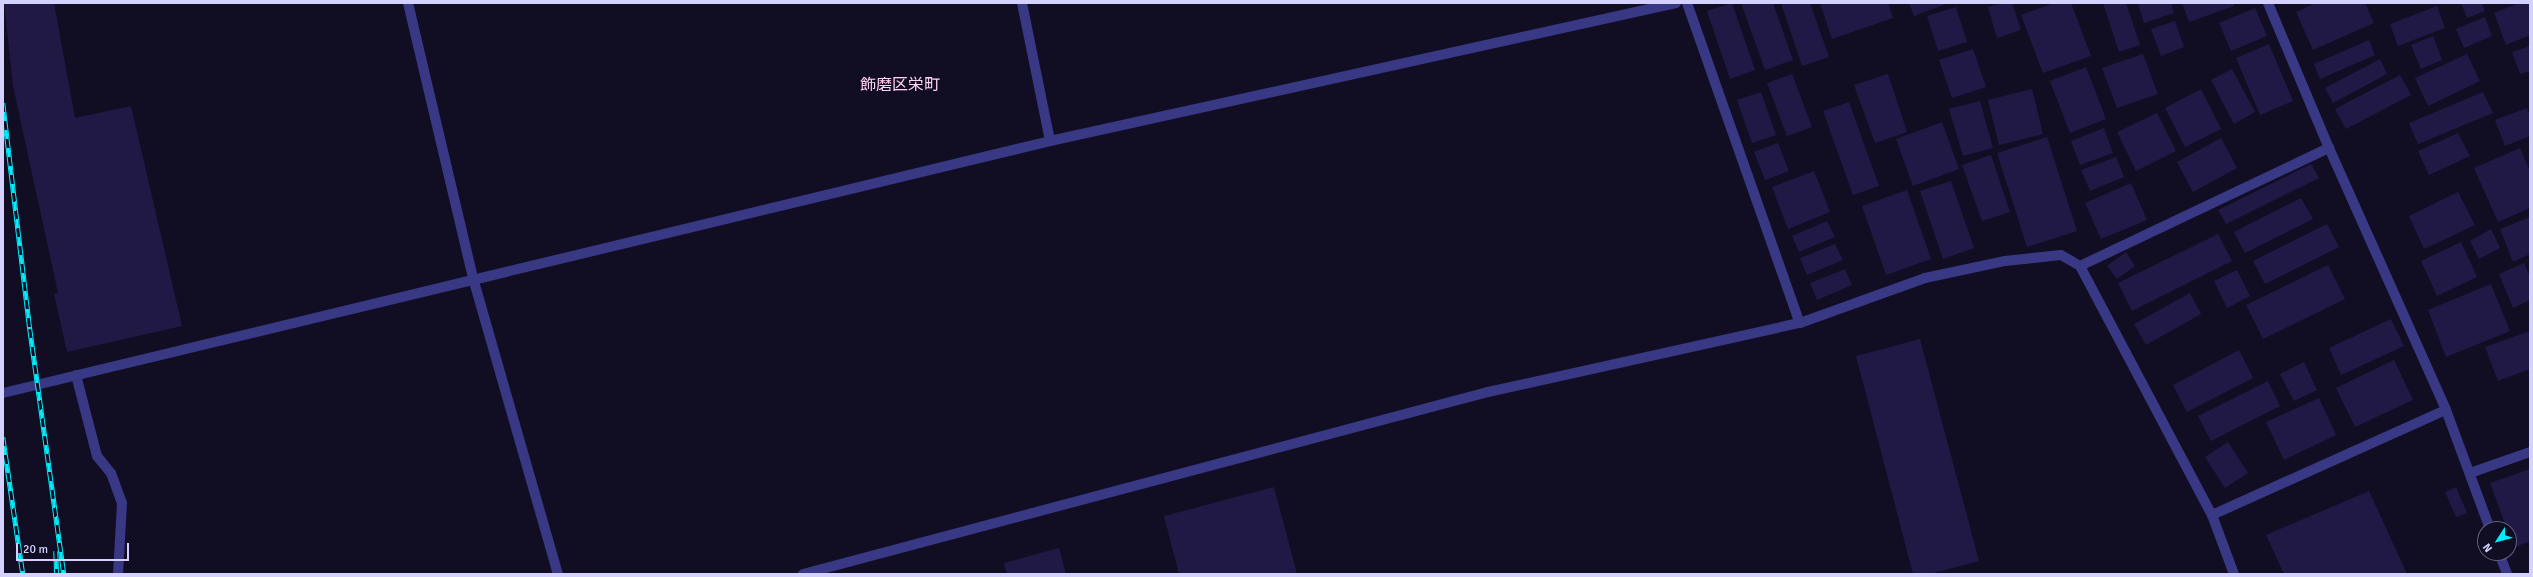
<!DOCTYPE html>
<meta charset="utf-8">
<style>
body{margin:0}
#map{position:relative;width:2533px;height:577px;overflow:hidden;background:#110e24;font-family:Signika,"Noto Sans JP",sans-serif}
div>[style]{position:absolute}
.building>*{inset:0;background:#201945}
.service>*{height:10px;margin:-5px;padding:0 5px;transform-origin:5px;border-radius:5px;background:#383884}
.minor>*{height:10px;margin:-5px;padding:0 5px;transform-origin:5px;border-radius:5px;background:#383884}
.rail>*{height:4.5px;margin-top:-2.25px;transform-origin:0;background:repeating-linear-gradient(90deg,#110e24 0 9px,#00edfc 0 18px);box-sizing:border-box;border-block:1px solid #00edfc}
span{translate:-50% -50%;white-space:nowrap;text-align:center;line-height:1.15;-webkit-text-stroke:3.5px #110e24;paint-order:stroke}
.quarter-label{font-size:16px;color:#ffd3f1}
.frame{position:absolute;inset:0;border:4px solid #d4d1ff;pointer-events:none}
.north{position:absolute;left:2477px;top:521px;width:40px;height:40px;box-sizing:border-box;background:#110e24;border:1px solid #5f5c7c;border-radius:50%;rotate:234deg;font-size:11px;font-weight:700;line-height:16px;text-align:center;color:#d4d1ff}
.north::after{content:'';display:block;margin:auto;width:14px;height:18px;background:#00edfc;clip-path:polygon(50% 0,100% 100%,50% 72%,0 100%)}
.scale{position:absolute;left:16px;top:543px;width:113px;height:18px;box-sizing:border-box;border:2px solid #d4d1ff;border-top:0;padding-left:5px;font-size:12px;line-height:14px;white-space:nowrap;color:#d4d1ff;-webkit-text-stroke:3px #110e24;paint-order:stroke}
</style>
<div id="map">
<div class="building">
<div style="clip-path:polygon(4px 3px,54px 3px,75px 118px,131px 106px,182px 326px,67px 352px,54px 294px,58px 293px,13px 86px)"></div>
<div style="clip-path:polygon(1732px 3px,1755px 70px,1730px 79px,1707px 11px)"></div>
<div style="clip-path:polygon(1741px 3px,1773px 3px,1793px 60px,1765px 70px)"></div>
<div style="clip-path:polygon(1781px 3px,1810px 3px,1829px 57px,1802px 66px)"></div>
<div style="clip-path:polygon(1820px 3px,1888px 3px,1893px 18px,1832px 39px)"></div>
<div style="clip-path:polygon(1909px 3px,1949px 3px,1914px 16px)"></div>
<div style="clip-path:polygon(2003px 3px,2012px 3px,2021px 30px,1997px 38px,1988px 7px)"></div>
<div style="clip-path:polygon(2054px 3px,2071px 3px,2091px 56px,2043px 73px,2021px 15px)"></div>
<div style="clip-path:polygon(2103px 3px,2126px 3px,2140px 45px,2119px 52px)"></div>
<div style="clip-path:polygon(2138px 3px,2171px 3px,2174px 13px,2144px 23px)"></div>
<div style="clip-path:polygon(2182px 3px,2233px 3px,2234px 6px,2189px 22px)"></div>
<div style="clip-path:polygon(2316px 3px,2365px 3px,2374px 23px,2313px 50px,2296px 12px)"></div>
<div style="clip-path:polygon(2461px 3px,2482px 3px,2485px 11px,2467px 18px)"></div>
<div style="clip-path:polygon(2519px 3px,2530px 3px,2530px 35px,2506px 45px,2494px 13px)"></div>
<div style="clip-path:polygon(2437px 6px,2445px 28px,2398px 46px,2390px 24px)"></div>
<div style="clip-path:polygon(1956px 7px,1967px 42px,1938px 51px,1927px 16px)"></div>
<div style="clip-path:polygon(2255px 8px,2267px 36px,2231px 51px,2219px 23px)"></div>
<div style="clip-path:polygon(2485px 17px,2492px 36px,2464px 48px,2456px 29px)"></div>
<div style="clip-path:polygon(2175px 21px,2184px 47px,2161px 56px,2151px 29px)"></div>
<div style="clip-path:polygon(2433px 36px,2442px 60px,2421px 69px,2411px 45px)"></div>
<div style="clip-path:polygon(2369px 40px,2375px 55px,2320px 79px,2314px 64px)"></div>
<div style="clip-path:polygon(2269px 44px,2293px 101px,2260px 115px,2236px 58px)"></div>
<div style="clip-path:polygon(2530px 46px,2530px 71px,2520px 74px,2512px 52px)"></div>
<div style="clip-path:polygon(1973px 49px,1986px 87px,1952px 98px,1939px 60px)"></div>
<div style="clip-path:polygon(2143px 54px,2158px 94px,2117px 108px,2102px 68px)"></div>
<div style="clip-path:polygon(2467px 54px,2480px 81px,2428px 106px,2415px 78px)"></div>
<div style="clip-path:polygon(2380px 59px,2387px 74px,2333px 103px,2325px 88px)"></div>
<div style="clip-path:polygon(2086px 67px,2106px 119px,2070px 133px,2050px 81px)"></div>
<div style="clip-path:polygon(2232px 69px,2255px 112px,2234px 124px,2211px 80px)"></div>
<div style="clip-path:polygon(1792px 74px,1812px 127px,1787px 136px,1767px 83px)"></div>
<div style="clip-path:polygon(1888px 74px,1907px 132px,1875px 143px,1854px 85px)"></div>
<div style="clip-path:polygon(2400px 75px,2411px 95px,2346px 129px,2335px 109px)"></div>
<div style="clip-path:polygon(2032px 89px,2043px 134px,1999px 145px,1988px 100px)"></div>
<div style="clip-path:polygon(2201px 89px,2221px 129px,2185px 147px,2165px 108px)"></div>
<div style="clip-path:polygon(1761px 92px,1776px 135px,1752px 143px,1737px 100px)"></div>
<div style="clip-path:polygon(2483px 92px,2493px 113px,2418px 144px,2409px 123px)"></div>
<div style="clip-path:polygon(1980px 101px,1993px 148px,1963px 156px,1949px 109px)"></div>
<div style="clip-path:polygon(1849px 102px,1879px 186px,1853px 195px,1823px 111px)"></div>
<div style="clip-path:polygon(2527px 108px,2530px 116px,2530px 136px,2505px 146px,2495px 120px)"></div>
<div style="clip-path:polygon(2157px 113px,2176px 151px,2136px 171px,2117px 132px)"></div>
<div style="clip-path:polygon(1942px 122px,1959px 169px,1913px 186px,1896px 139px)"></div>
<div style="clip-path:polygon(2104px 128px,2113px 153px,2080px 165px,2071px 141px)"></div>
<div style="clip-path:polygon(2458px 133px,2470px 156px,2429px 175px,2418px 151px)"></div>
<div style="clip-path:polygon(2047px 137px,2077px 231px,2027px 247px,1997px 153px)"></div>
<div style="clip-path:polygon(2221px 138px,2237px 168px,2193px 192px,2177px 162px)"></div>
<div style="clip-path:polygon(1778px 143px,1789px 171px,1765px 180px,1754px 152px)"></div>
<div style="clip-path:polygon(2520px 148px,2530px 171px,2530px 208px,2498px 222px,2474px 168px)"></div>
<div style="clip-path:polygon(1991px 155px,2010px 212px,1982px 221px,1962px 165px)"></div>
<div style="clip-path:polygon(2116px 157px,2124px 177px,2090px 191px,2081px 170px)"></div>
<div style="clip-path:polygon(2311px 164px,2319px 178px,2226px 224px,2218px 210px)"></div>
<div style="clip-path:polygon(1814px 171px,1830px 212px,1788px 229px,1772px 187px)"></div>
<div style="clip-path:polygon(1951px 181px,1974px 248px,1943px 259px,1920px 191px)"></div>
<div style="clip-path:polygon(2131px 183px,2147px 220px,2101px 239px,2085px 203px)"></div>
<div style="clip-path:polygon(1907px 190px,1931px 259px,1886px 275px,1862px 206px)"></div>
<div style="clip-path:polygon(2458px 192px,2475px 225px,2424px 249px,2409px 216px)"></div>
<div style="clip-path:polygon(2301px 198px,2313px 219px,2245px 253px,2234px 232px)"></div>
<div style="clip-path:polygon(2530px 217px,2530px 254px,2513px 262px,2500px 229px)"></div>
<div style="clip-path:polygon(1827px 221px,1835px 237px,1799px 252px,1792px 236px)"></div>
<div style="clip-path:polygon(2327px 224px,2339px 247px,2265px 284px,2253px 261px)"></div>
<div style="clip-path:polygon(2491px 229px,2500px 248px,2479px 259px,2470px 241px)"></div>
<div style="clip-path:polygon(2218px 234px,2232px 261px,2132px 311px,2118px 283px)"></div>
<div style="clip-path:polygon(2461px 242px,2477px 277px,2437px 296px,2421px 261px)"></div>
<div style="clip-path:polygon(1835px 244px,1843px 260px,1807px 275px,1800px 258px)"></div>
<div style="clip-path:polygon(2126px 252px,2135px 266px,2117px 279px,2107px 266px)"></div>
<div style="clip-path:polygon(2524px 263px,2530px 277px,2530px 300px,2513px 308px,2499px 274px)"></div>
<div style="clip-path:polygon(2328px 265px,2345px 299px,2263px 339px,2246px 305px)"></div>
<div style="clip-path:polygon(1845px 269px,1852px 285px,1817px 300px,1810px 283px)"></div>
<div style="clip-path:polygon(2237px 270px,2250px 296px,2227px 308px,2214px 281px)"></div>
<div style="clip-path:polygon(2491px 284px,2510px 331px,2446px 357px,2428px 310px)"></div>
<div style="clip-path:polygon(2190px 293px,2201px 314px,2146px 345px,2134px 324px)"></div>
<div style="clip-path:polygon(2391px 319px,2404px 346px,2341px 375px,2329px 348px)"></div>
<div style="clip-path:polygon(2530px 331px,2530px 369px,2498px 381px,2485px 347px)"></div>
<div style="clip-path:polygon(1920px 339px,1979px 561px,1930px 574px,1913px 574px,1856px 356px)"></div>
<div style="clip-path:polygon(2239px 350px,2253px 378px,2187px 412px,2173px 385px)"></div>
<div style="clip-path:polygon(2394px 360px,2413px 400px,2355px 427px,2336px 388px)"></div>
<div style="clip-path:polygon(2304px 362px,2317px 390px,2294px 401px,2280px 374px)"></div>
<div style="clip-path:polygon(2268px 381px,2280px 406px,2211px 441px,2198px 416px)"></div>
<div style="clip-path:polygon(2319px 398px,2336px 435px,2284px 460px,2266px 422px)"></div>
<div style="clip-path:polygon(2228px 442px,2248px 473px,2225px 488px,2205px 457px)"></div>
<div style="clip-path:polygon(2530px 469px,2530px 541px,2513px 548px,2509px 529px,2507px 529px,2490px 483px)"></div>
<div style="clip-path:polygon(1274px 487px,1297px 574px,1179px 574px,1164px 516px)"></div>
<div style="clip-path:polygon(2456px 487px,2467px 513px,2456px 517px,2445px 492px)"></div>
<div style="clip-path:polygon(2369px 491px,2407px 574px,2284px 574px,2266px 535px)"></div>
<div style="clip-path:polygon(1059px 548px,1066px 574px,1007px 574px,1004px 563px)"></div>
</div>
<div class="service">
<div style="left:76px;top:375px;width:84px;rotate:75.5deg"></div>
<div style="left:97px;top:456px;width:22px;rotate:51deg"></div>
<div style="left:111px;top:473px;width:32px;rotate:70deg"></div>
<div style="left:122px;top:503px;width:71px;rotate:93.2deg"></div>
</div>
<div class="minor">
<div style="left:408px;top:3px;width:283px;rotate:76.7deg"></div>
<div style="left:473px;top:278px;width:308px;rotate:74deg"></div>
<div style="left:1022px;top:3px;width:141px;rotate:78.5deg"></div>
<div style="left:1687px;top:3px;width:339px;rotate:70.6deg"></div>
<div style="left:2268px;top:3px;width:157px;rotate:67.2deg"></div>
<div style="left:2329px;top:148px;width:287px;rotate:65.9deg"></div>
<div style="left:2446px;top:410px;width:127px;rotate:69.7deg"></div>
<div style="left:2080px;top:266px;width:276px;rotate:-25.4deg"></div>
<div style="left:3px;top:393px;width:1077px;rotate:-13.53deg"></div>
<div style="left:1050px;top:141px;width:641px;rotate:-12.43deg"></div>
<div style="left:2470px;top:473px;width:64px;rotate:-19.3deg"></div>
<div style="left:2212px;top:515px;width:63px;rotate:69.6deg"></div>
<div style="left:2499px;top:553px;width:22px;rotate:69deg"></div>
<div style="left:803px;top:574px;width:709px;rotate:-14.88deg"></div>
<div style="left:1488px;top:392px;width:320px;rotate:-12.5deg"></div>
<div style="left:1800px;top:323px;width:133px;rotate:-19.8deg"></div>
<div style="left:1925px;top:278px;width:82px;rotate:-12deg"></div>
<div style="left:2005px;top:261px;width:56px;rotate:-6.1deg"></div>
<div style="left:2061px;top:255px;width:22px;rotate:30deg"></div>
<div style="left:2080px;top:266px;width:282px;rotate:62.1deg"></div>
<div style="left:2212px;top:515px;width:256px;rotate:-24.2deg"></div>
</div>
<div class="rail">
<div style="left:3px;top:103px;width:228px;rotate:83.2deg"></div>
<div style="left:30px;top:329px;width:247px;rotate:82.1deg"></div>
<div style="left:3px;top:437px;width:138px;rotate:81.7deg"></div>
<div style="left:56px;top:551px;width:23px;rotate:88deg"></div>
</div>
<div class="quarter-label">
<span style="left:900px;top:85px">飾磨区栄町</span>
</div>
<div class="frame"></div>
<div class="north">N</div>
<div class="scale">20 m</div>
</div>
